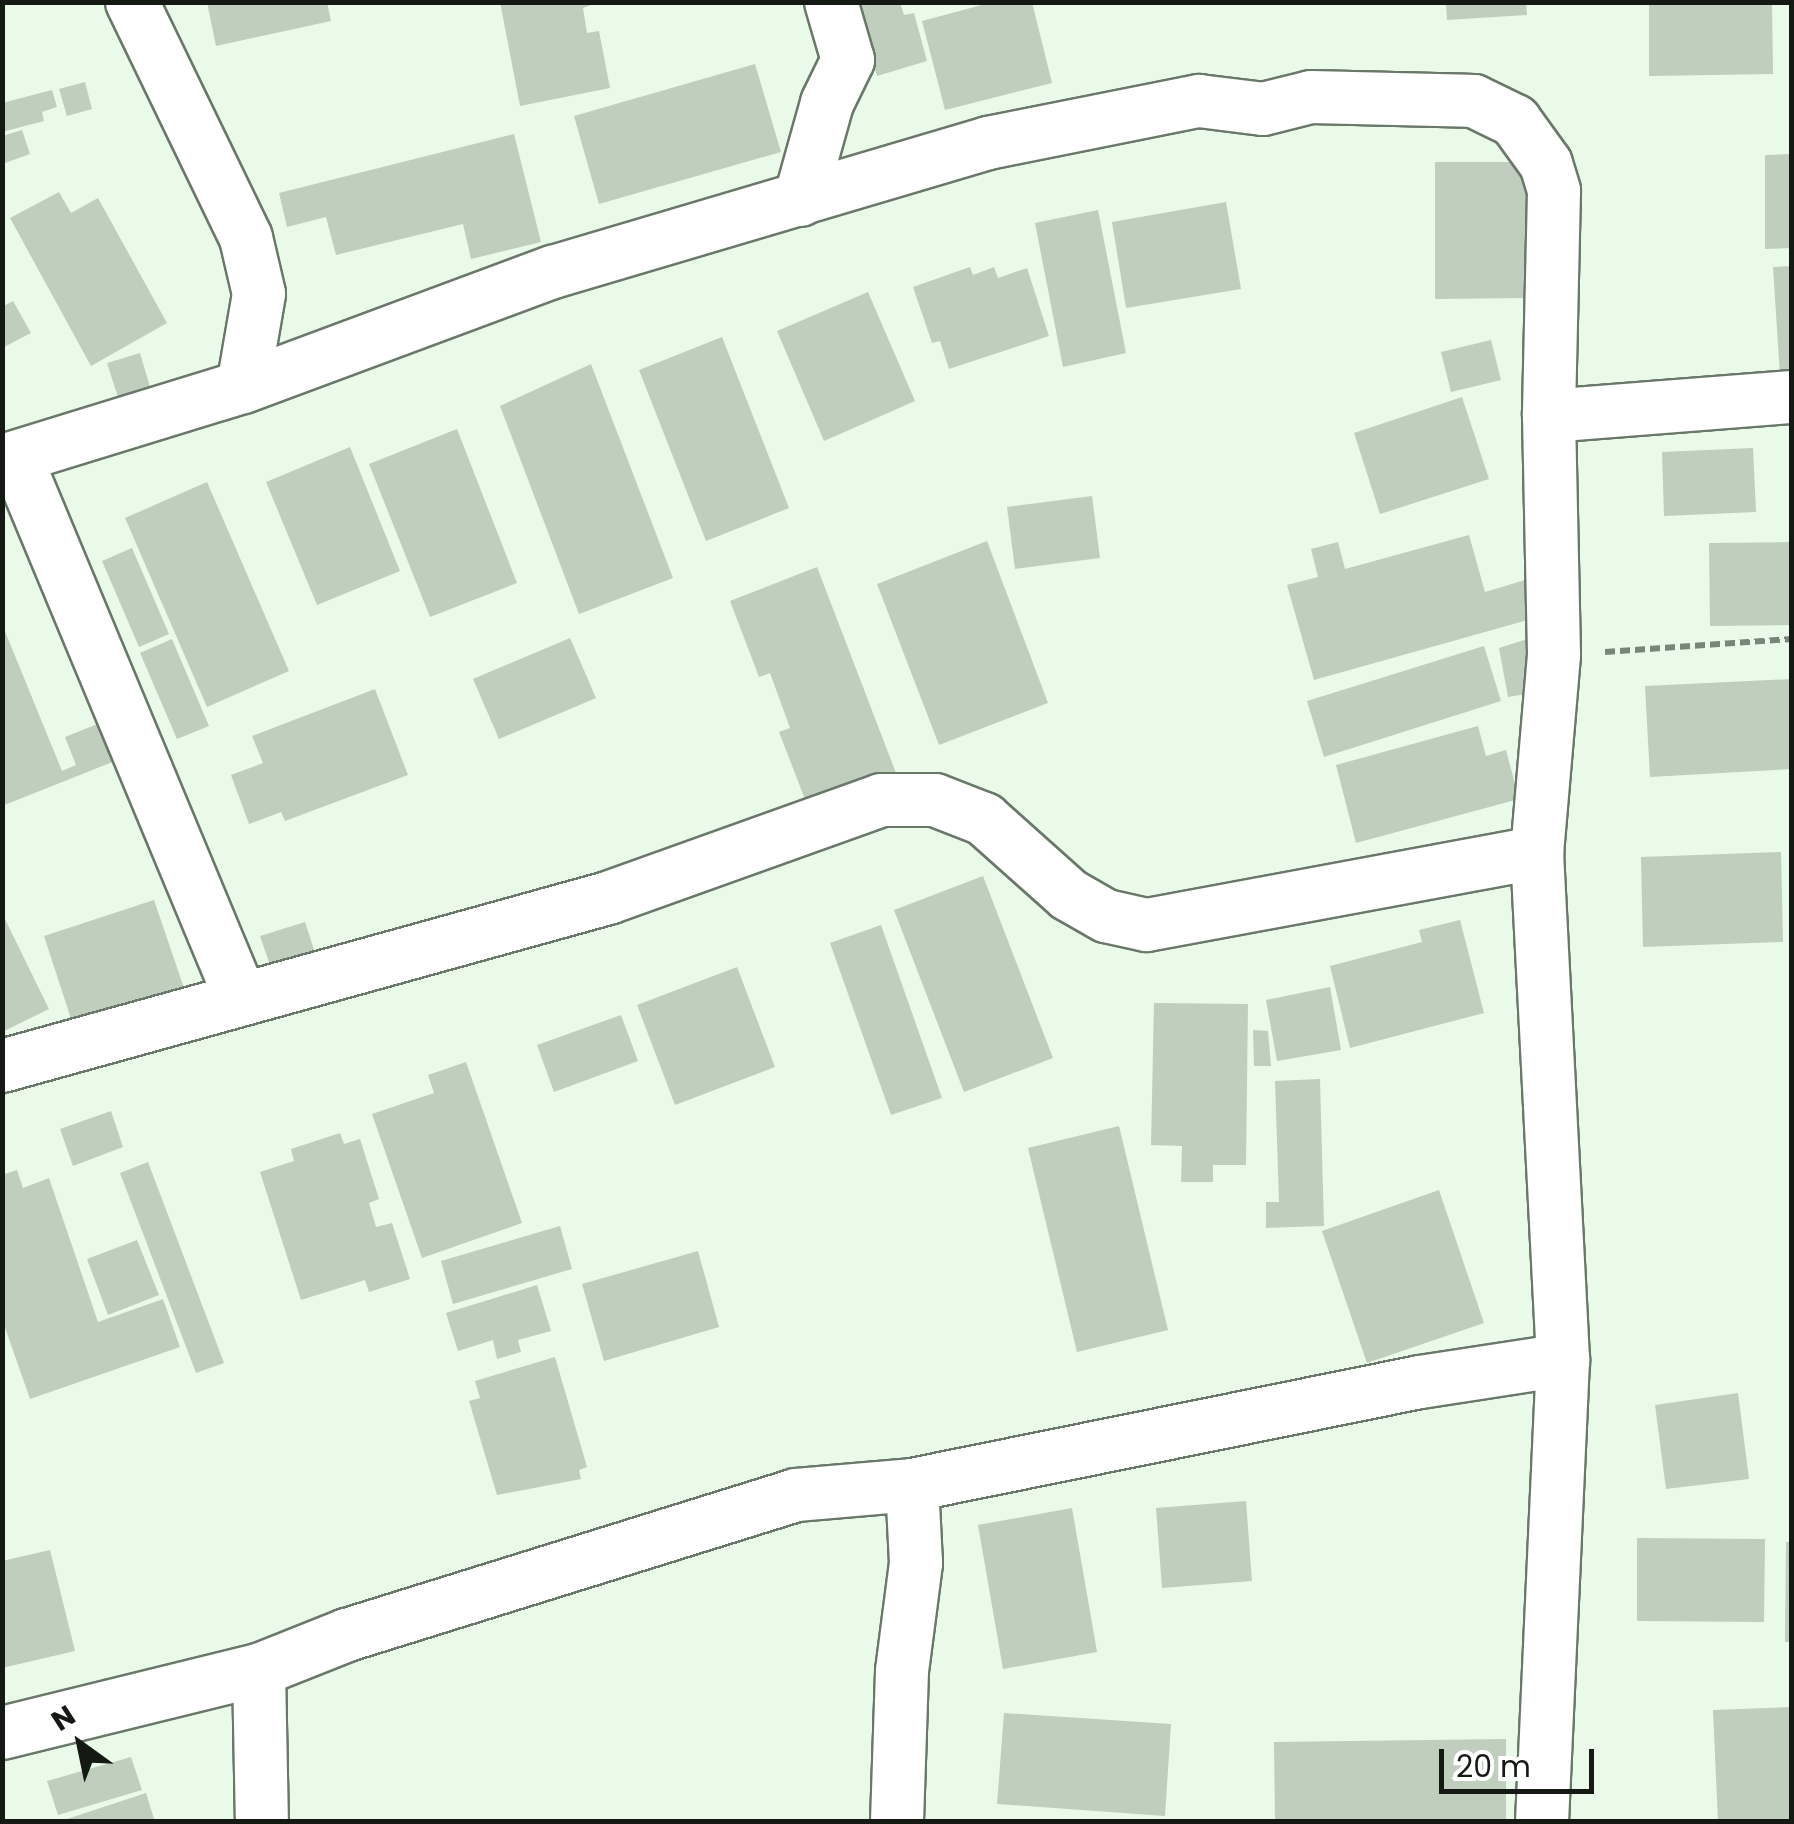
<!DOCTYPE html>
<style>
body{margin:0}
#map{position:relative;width:1794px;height:1824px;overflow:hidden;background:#eafae9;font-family:Poppins,sans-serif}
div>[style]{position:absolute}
.building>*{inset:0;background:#bfcebd}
.path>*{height:6px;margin-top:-3px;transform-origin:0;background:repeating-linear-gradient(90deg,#7a8579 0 10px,transparent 0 15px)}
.roads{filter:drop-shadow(2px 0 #6a7869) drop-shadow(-2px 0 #6a7869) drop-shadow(0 2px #6a7869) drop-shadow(0 -2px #6a7869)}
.minor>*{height:52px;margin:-26px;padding:0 26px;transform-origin:26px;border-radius:26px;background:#fff}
span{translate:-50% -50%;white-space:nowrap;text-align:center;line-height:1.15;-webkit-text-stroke:9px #fff;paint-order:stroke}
.frame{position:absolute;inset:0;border:5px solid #141913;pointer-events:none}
.north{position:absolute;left:30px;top:1694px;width:100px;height:100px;-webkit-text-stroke:8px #fff;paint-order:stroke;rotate:327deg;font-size:28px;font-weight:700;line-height:40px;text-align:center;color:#141913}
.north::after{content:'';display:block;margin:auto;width:35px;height:45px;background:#141913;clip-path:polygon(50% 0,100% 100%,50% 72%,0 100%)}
.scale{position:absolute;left:1439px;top:1749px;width:155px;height:45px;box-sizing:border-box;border:5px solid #141913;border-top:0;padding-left:12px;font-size:30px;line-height:35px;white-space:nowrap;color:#141913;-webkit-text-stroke:8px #fff;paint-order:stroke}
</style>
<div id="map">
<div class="building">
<div style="clip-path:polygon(207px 2px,327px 2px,331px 21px,216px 46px)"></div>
<div style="clip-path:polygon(500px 2px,599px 2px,583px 8px,587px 33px,599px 31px,610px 88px,520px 106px)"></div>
<div style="clip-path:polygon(856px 2px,900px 2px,904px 15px,914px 13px,927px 61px,877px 76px)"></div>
<div style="clip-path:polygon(993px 2px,1032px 2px,1052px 83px,945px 110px,922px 21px)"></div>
<div style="clip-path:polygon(1446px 2px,1526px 2px,1527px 15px,1447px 20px)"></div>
<div style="clip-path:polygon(1649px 2px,1772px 2px,1773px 74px,1649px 76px)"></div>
<div style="clip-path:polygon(755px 64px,781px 152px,599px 204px,574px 116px)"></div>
<div style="clip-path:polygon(85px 82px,92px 109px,67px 116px,59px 89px)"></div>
<div style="clip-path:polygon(52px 90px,57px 107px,42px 112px,44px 121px,2px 132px,2px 103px)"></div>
<div style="clip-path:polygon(22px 130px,30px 154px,5px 163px,2px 136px)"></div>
<div style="clip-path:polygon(514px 134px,541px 242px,471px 259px,463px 224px,336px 255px,326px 217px,287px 227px,279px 193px)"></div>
<div style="clip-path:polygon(1792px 154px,1792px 248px,1765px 249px,1765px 155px)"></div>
<div style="clip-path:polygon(1435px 162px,1530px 162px,1532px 298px,1435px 299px)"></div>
<div style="clip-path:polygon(59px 192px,71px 213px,98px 198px,167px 323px,91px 366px,10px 218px)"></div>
<div style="clip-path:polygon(1226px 202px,1241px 289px,1126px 308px,1112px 222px)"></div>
<div style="clip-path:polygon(1098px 210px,1126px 353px,1063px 367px,1035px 223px)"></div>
<div style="clip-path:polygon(1792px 266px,1792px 375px,1780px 375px,1773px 267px)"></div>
<div style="clip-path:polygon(970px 267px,973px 275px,994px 267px,998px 278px,1027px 268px,1049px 336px,949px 369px,940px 341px,932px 343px,913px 287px)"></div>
<div style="clip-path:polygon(868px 292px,915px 401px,824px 441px,777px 331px)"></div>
<div style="clip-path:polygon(13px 301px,31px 333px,2px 348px,2px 307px)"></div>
<div style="clip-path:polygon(722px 337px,789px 508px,706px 541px,639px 370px)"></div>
<div style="clip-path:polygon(1491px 340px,1501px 380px,1451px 392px,1441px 352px)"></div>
<div style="clip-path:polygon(140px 353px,150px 387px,118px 397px,107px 363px)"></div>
<div style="clip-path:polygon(591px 364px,673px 578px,579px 614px,500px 406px)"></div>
<div style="clip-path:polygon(1462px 397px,1489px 479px,1380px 514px,1354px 433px)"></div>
<div style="clip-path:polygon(457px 429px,517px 583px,430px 617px,369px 464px)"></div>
<div style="clip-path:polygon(350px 447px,400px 571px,317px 605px,266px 482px)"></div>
<div style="clip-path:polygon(1753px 448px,1756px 512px,1664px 516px,1662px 452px)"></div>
<div style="clip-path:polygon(207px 482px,289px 671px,207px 707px,125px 518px)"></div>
<div style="clip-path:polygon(1092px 496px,1100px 558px,1015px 569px,1007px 507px)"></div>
<div style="clip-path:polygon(1469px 535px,1485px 592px,1532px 578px,1542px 616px,1314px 680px,1287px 585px,1318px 577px,1311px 549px,1338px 542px,1345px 569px)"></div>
<div style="clip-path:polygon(987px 541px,1048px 703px,939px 745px,877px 584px)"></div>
<div style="clip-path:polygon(1792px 542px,1792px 625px,1710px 626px,1709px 543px)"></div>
<div style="clip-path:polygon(132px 548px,169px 634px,139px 647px,102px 561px)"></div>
<div style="clip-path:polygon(817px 567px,896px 773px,808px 807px,779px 732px,790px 728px,770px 673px,759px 677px,730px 601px)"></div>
<div style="clip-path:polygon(2px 624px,62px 771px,76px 765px,65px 737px,100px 723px,115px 761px,2px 806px)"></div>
<div style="clip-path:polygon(1540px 635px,1550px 690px,1508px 697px,1499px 648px)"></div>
<div style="clip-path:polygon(570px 638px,596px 698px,499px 739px,473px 679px)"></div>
<div style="clip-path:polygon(172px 639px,209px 726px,177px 739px,140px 653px)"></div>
<div style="clip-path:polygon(1484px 646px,1501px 701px,1324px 757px,1307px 701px)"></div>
<div style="clip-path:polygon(1792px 679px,1792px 769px,1650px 777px,1645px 686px)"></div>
<div style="clip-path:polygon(375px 689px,408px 775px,285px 821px,281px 812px,249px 824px,231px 775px,263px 763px,252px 736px)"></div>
<div style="clip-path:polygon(1478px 726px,1486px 756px,1506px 750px,1519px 799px,1356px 843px,1336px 765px)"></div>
<div style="clip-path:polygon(1781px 852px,1783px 942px,1643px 947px,1641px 857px)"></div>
<div style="clip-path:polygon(983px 876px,1053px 1058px,964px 1092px,894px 910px)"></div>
<div style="clip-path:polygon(154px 900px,186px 994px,75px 1031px,44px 936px)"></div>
<div style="clip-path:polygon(2px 913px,49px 1009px,2px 1032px)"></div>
<div style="clip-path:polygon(1460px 920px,1484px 1013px,1350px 1048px,1330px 966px,1422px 942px,1419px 930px)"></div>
<div style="clip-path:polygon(305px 922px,315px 953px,271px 968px,260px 936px)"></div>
<div style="clip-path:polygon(881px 925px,942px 1098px,891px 1115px,830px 943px)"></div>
<div style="clip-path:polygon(737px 967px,775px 1067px,675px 1105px,637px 1005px)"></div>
<div style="clip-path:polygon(1330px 987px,1341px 1050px,1277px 1061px,1266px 1000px)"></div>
<div style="clip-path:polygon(1154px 1003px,1248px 1004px,1246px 1165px,1213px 1165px,1213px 1182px,1181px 1182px,1182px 1146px,1151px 1145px)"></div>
<div style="clip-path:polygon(621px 1015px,638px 1061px,554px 1092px,537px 1045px)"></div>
<div style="clip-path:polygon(1253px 1030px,1268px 1031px,1271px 1066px,1254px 1066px)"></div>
<div style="clip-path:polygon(466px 1062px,522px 1223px,422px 1258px,372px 1114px,434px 1093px,428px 1075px)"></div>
<div style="clip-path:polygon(1320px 1079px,1324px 1226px,1266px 1228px,1266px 1202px,1279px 1202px,1275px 1081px)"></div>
<div style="clip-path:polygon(111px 1111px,123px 1147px,73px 1166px,60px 1129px)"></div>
<div style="clip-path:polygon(1119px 1126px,1168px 1330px,1077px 1352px,1028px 1148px)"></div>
<div style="clip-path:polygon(340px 1133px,344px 1144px,360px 1139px,379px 1199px,369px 1203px,376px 1227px,392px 1223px,410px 1279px,369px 1292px,365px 1280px,301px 1300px,260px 1172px,294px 1161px,291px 1149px)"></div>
<div style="clip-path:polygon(148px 1162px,224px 1363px,196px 1373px,120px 1173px)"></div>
<div style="clip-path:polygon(17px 1170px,23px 1188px,49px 1178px,98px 1322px,163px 1299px,180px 1347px,30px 1399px,2px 1319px,2px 1175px)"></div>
<div style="clip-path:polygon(1439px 1190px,1484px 1323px,1367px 1363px,1322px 1231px)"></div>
<div style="clip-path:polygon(560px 1226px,572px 1269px,453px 1304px,441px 1261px)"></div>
<div style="clip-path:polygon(137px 1240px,159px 1295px,108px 1315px,87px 1259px)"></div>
<div style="clip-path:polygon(698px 1251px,719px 1327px,604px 1361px,582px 1284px)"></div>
<div style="clip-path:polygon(537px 1285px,551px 1331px,518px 1340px,521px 1352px,497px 1359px,493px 1340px,458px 1351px,446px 1313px)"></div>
<div style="clip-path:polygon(555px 1357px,587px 1467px,579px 1470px,581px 1479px,497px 1495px,469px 1401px,480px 1398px,475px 1381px)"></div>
<div style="clip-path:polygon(1738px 1393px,1749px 1479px,1666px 1489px,1655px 1405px)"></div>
<div style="clip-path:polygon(1246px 1501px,1252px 1581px,1162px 1588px,1156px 1508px)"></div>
<div style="clip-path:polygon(1072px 1508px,1097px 1652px,1003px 1669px,978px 1525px)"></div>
<div style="clip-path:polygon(1637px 1538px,1765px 1539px,1764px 1622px,1637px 1621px)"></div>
<div style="clip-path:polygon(1786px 1542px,1792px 1542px,1792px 1642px,1785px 1642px)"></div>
<div style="clip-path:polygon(50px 1550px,75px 1651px,2px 1668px,2px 1561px)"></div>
<div style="clip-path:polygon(1792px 1707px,1792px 1822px,1718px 1822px,1713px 1710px)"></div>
<div style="clip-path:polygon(1004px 1713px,1171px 1724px,1165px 1816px,997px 1804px)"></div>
<div style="clip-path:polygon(1506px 1739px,1506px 1822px,1275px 1822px,1274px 1742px)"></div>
<div style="clip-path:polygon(131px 1757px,142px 1790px,58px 1815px,47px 1781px)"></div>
<div style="clip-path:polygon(146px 1793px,155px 1822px,61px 1822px,61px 1821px)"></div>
</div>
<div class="path">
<div style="left:1605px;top:652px;width:187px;rotate:-4deg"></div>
</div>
<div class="roads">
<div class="minor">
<div style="left:132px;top:2px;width:262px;rotate:64.2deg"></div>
<div style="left:246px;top:238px;width:57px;rotate:76.9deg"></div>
<div style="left:259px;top:294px;width:94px;rotate:99.8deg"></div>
<div style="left:800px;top:200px;width:101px;rotate:-74.4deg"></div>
<div style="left:827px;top:103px;width:48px;rotate:-64deg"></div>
<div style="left:848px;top:60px;width:60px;rotate:-106.3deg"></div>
<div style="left:1549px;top:416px;width:244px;rotate:-4.5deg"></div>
<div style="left:16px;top:458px;width:583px;rotate:67.4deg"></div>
<div style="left:2px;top:461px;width:252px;rotate:-17.1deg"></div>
<div style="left:243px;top:387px;width:331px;rotate:-20.4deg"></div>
<div style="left:553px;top:272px;width:454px;rotate:-16.5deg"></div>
<div style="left:988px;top:143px;width:215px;rotate:-11.3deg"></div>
<div style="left:1199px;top:101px;width:64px;rotate:7.1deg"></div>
<div style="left:1263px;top:109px;width:49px;rotate:-14deg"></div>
<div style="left:1311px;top:97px;width:163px;rotate:1.4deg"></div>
<div style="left:1474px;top:101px;width:46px;rotate:26deg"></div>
<div style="left:1515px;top:121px;width:53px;rotate:54.2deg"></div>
<div style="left:1546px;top:164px;width:28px;rotate:73deg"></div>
<div style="left:1554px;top:191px;width:225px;rotate:91.3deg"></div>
<div style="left:1549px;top:416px;width:239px;rotate:88.8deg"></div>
<div style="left:1554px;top:655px;width:199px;rotate:94.9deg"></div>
<div style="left:1537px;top:853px;width:508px;rotate:87.06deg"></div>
<div style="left:1563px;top:1360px;width:462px;rotate:92.6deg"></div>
<div style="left:2px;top:1066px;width:629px;rotate:-15.49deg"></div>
<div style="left:608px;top:898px;width:290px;rotate:-19.7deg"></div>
<div style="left:881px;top:800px;width:54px"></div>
<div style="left:935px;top:800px;width:53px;rotate:21.2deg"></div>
<div style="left:984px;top:819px;width:114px;rotate:41.8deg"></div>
<div style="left:1069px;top:895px;width:43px;rotate:29.6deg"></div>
<div style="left:1106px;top:916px;width:42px;rotate:12.4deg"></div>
<div style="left:1147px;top:925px;width:397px;rotate:-10.5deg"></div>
<div style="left:259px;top:1670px;width:152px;rotate:88.9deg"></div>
<div style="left:2px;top:1733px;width:265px;rotate:-13.8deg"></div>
<div style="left:259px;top:1670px;width:95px;rotate:-21.7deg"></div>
<div style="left:347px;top:1635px;width:470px;rotate:-17.3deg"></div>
<div style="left:796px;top:1495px;width:116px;rotate:-4.9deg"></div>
<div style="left:912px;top:1485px;width:518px;rotate:-11.46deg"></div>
<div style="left:1420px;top:1382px;width:145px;rotate:-8.7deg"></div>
<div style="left:897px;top:1822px;width:151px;rotate:-88.1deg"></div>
<div style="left:902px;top:1671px;width:109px;rotate:-82.6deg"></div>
<div style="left:916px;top:1563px;width:78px;rotate:-92.9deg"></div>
</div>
</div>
<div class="frame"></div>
<div class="north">N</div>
<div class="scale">20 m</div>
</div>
